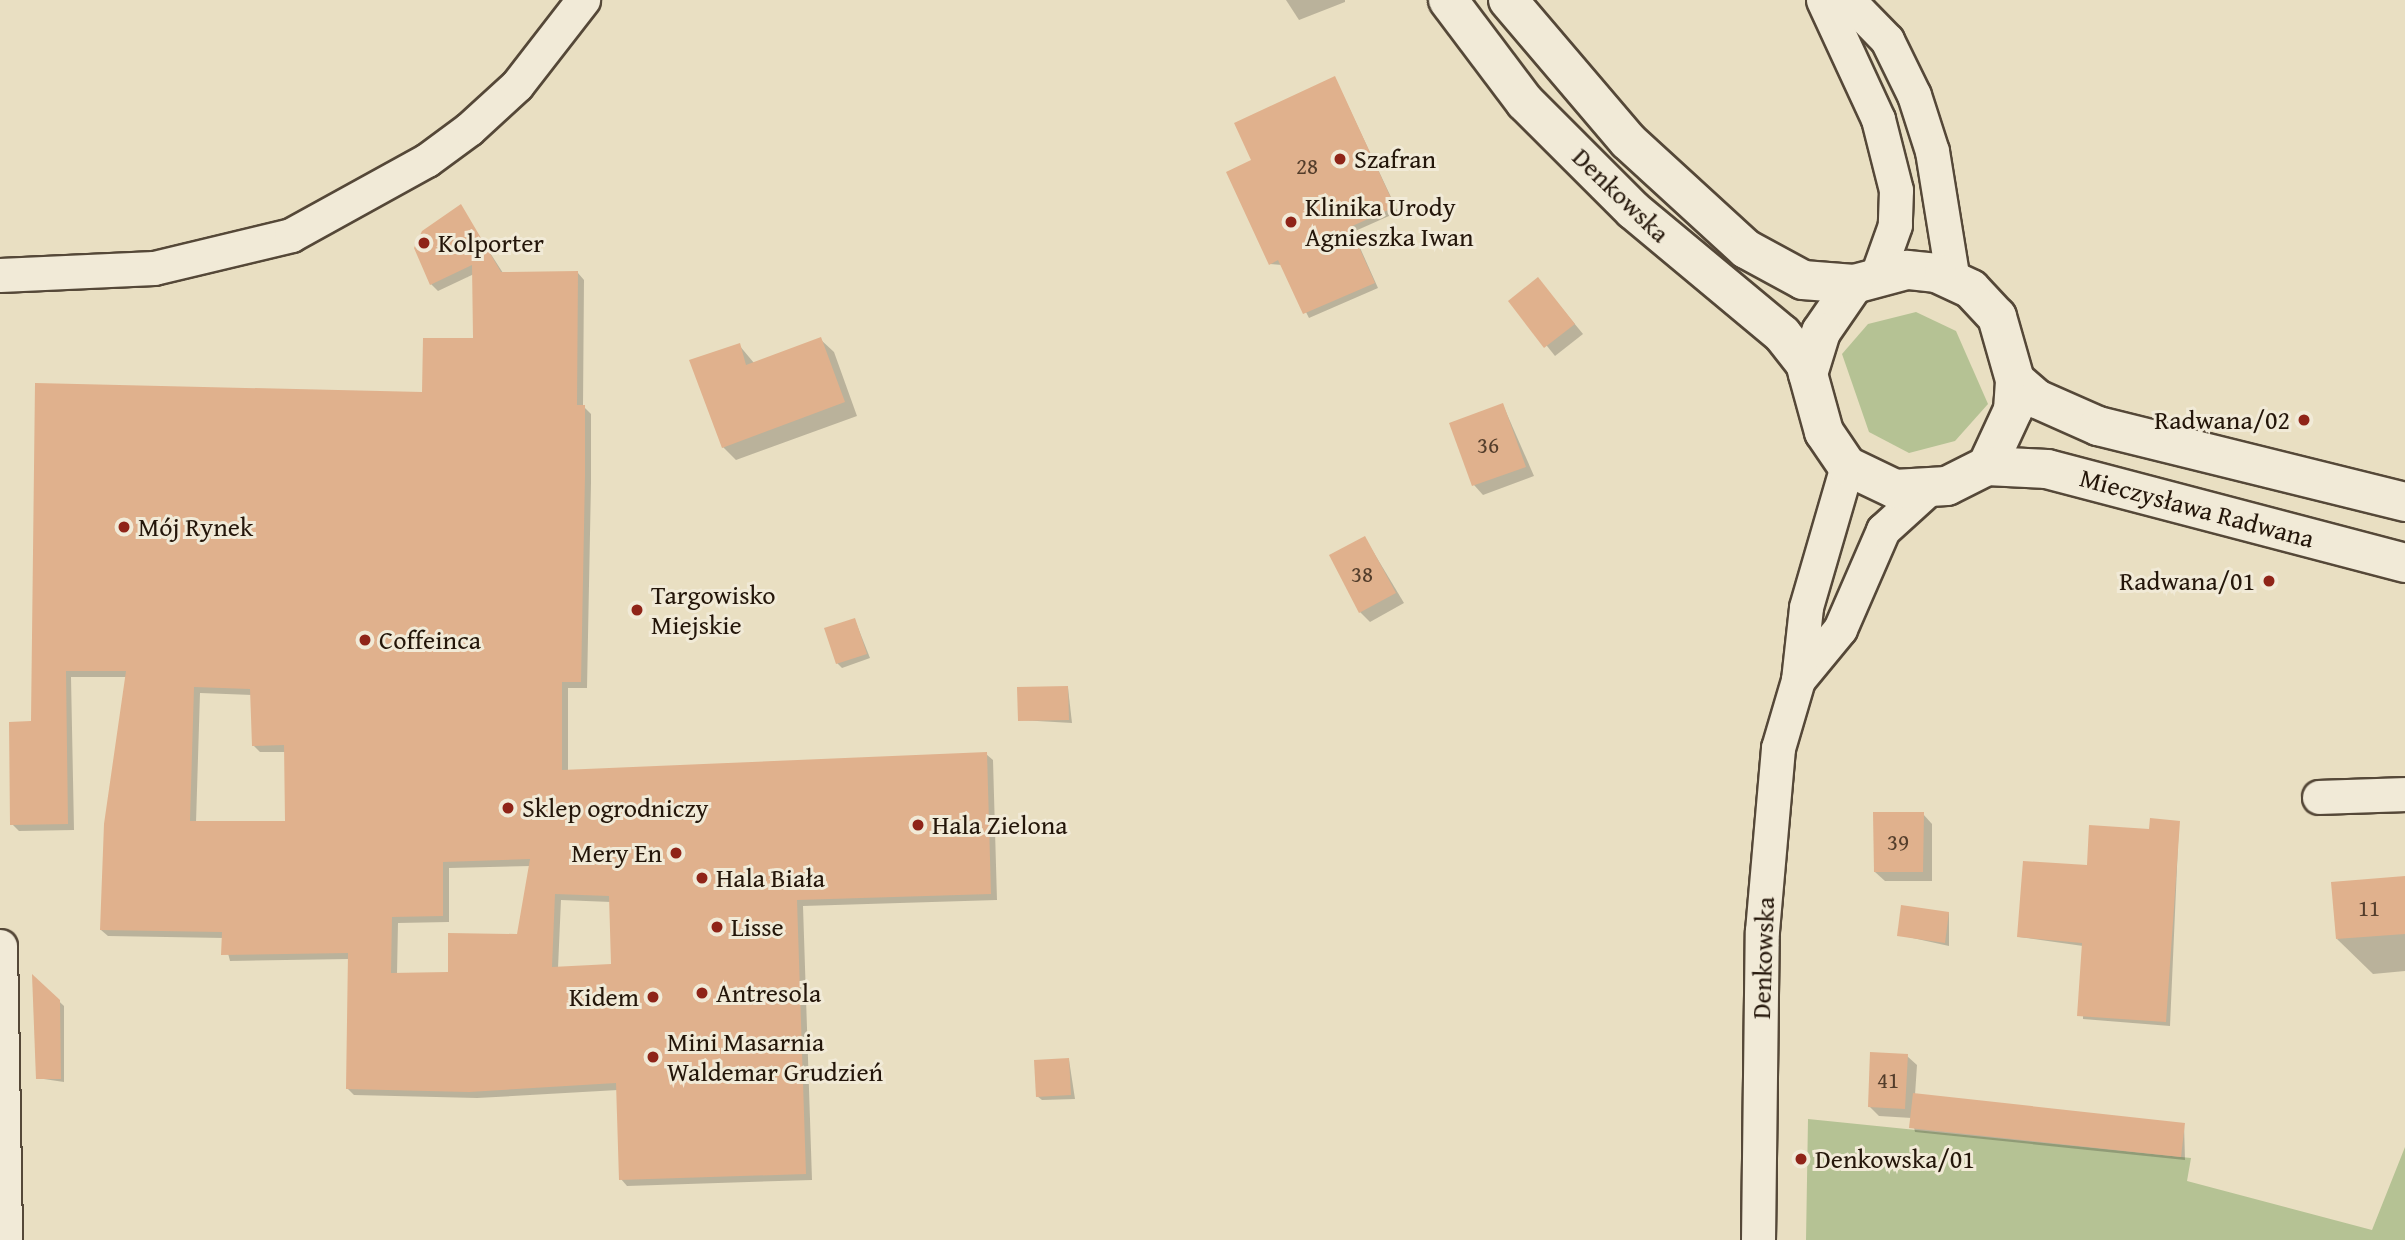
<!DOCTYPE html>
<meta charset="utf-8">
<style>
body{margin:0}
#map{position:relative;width:2405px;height:1240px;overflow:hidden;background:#e9dfc2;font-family:"Gentium Book Plus",serif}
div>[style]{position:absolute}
.green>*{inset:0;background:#b5c294}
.shadow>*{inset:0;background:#0003}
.building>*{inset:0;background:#e0b18d}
.roads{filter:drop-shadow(2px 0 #554838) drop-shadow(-2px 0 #554838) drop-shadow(0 2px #554838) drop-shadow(0 -2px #554838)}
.street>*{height:33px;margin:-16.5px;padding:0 16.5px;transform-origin:16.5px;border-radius:16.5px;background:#f1ead7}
.secondary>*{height:38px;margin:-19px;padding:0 19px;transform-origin:19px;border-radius:19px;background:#f1ead7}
.dots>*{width:19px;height:19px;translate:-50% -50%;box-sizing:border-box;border:4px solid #f1ead7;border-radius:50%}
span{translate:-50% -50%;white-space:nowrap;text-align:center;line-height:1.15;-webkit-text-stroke:6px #f1ead7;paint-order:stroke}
.number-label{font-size:23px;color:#533d2b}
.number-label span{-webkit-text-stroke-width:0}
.poi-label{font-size:26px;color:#24160a}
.left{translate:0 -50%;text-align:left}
.right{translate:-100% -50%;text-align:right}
.street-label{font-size:26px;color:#24160a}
</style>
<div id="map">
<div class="green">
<div style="clip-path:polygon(1916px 312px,1956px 331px,1988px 404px,1955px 441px,1909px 453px,1869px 432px,1842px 354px,1868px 324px)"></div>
<div style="clip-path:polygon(1808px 1119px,2191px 1158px,2187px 1181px,2372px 1230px,2405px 1147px,2405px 1240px,1806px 1240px)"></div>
</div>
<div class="shadow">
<div style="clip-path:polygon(1286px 0,1345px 0,1345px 2px,1299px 20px)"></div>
<div style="clip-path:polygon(1335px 78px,1398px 212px,1353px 232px,1378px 288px,1309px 318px,1282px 265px,1270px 264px,1253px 161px)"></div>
<div style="clip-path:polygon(evenodd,460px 206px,503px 273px,578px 273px,584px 280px,583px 406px,591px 414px,591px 483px,587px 688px,568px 688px,568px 772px,986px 754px,993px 760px,997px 900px,803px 906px,812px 1180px,627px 1186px,621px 1179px,618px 1090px,477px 1098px,354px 1095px,347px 1088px,350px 959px,230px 961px,224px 938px,108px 936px,101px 930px,127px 677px,71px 677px,74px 830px,19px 831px,12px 824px,33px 723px,37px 385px,424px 394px,475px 340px,474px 274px,438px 291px,431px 284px,460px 206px,200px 693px,252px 695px,253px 745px,260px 752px,286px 752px,287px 823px,196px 823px,200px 693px,460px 206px,531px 866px,519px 935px,450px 974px,397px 974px,398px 923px,449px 922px,449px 868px,531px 866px,460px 206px,561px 900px,611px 902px,613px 966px,558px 968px,561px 900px)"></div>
<div style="clip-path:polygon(1538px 279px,1583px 334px,1555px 356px,1511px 301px)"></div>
<div style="clip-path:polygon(820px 339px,834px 352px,857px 416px,736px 460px,723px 447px,739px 345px,754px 363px)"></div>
<div style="clip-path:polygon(1503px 405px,1534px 476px,1483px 495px,1474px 485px)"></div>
<div style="clip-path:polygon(1365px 538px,1404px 603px,1370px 622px,1360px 612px)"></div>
<div style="clip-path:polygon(855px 620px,870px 658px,842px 668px,837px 663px)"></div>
<div style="clip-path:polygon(1068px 688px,1072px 723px,1020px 720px)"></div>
<div style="clip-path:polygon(1923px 814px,1932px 824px,1932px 881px,1885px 881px,1875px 872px)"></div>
<div style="clip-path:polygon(2179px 822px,2170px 1026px,2083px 1019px,2083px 946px,2019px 937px,2088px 867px,2151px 830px)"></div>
<div style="clip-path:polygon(2405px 878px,2405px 971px,2373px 974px,2337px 939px)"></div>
<div style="clip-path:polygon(1949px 913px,1949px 946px,1899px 935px)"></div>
<div style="clip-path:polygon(34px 978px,64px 1006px,64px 1082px,37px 1078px)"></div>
<div style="clip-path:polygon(1907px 1056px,1917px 1065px,1915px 1095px,2184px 1124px,2185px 1160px,1915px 1132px,1912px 1118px,1879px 1116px,1869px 1106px)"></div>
<div style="clip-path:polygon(1069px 1060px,1075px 1099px,1042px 1100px,1037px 1096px)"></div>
</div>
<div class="building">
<div style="clip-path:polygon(1335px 76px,1395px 207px,1350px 227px,1375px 283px,1303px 314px,1278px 260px,1269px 265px,1226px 172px,1251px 160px,1234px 123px)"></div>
<div style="clip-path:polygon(evenodd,461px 204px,501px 272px,578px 271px,577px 405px,585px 405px,585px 476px,581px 682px,562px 682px,562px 770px,987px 752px,991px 894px,797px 900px,806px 1174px,619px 1180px,616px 1083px,469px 1092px,346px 1089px,348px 953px,221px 955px,222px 932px,100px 930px,104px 824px,126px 671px,66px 671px,68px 824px,10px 825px,9px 722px,31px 721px,35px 383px,422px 392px,423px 338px,473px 338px,472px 265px,430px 285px,414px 248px,422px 231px,461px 204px,194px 687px,250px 689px,252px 746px,284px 745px,285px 821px,190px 821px,194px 687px,461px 204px,530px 859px,517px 934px,448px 933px,448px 972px,391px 973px,392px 917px,443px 916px,443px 862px,530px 859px,461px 204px,555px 894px,609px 896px,611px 964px,552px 967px,555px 894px)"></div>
<div style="clip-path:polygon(1538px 277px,1575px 324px,1544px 348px,1508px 301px)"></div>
<div style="clip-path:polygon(821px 337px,845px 402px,722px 448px,689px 360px,740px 343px,746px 365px)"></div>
<div style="clip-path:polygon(1503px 403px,1526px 467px,1472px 486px,1449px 423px)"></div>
<div style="clip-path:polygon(1365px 536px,1396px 593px,1359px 613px,1329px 555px)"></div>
<div style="clip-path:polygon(855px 618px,867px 654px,836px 664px,824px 628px)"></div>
<div style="clip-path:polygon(1068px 686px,1069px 720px,1018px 721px,1017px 687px)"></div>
<div style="clip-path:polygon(1873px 812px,1924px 812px,1923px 872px,1874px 872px)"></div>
<div style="clip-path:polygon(2150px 818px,2180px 821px,2166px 1022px,2077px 1016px,2082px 943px,2017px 937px,2023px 861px,2087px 865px,2089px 825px,2149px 829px)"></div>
<div style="clip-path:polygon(2405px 876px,2405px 934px,2336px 939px,2331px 882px)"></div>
<div style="clip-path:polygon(1901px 905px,1949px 912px,1945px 943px,1897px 936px)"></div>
<div style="clip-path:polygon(32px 974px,60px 1000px,61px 1079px,36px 1079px)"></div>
<div style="clip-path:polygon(1870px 1052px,1908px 1054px,1905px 1109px,1868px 1107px)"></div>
<div style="clip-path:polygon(1069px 1058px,1071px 1095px,1036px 1097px,1034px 1060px)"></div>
<div style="clip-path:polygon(1913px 1093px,2185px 1123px,2181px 1157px,1909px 1128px)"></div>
</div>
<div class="roads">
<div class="street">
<div style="left:1823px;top:0;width:131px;rotate:65.2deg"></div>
<div style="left:1878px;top:119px;width:73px;rotate:75.8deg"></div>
<div style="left:1896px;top:190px;width:35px;rotate:92deg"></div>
<div style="left:1895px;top:225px;width:56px;rotate:109.7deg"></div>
<div style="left:1848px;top:0;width:56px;rotate:45.7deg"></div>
<div style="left:1887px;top:40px;width:61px;rotate:63.9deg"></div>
<div style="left:1914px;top:95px;width:59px;rotate:72.2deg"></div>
<div style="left:1932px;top:151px;width:131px;rotate:80.8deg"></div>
<div style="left:0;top:275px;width:154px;rotate:-2.6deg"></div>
<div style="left:154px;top:268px;width:141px;rotate:-13.5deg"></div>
<div style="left:291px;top:235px;width:155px;rotate:-28.9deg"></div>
<div style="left:427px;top:160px;width:52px;rotate:-36.4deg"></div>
<div style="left:469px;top:129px;width:65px;rotate:-42.5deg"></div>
<div style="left:517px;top:85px;width:108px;rotate:-52.2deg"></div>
<div style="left:1798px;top:680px;width:66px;rotate:-50.5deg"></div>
<div style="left:1840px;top:629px;width:108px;rotate:-66.5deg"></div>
<div style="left:1883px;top:530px;width:58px;rotate:-42.2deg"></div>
<div style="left:2319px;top:797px;width:86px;rotate:-2deg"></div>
<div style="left:0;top:946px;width:294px;rotate:89deg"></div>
<div style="left:1758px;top:1240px;width:309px;rotate:-89.3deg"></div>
<div style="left:1762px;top:931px;width:184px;rotate:-85deg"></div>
<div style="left:1778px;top:748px;width:71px;rotate:-73.6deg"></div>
<div style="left:1798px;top:680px;width:73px;rotate:-83.7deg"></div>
<div style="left:1806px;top:607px;width:147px;rotate:-73.8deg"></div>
</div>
<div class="secondary">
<div style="left:1448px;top:0;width:128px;rotate:53deg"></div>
<div style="left:1525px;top:102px;width:153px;rotate:45deg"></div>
<div style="left:1633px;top:210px;width:194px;rotate:39.8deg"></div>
<div style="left:1782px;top:334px;width:37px;rotate:52deg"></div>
<div style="left:1805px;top:363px;width:72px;rotate:74.6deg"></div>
<div style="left:1824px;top:432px;width:41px;rotate:55.9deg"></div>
<div style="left:1847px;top:466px;width:53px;rotate:25.6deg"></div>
<div style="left:1895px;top:489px;width:52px;rotate:-3.3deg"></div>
<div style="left:1947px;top:486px;width:45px;rotate:-26.6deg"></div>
<div style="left:1987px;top:466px;width:62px;rotate:-65.1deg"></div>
<div style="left:2013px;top:410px;width:30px;rotate:-86deg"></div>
<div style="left:2015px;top:380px;width:66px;rotate:-105.9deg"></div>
<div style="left:1997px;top:317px;width:38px;rotate:-133deg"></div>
<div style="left:1971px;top:289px;width:38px;rotate:-155deg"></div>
<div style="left:1937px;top:273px;width:30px;rotate:-174deg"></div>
<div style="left:1907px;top:270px;width:55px;rotate:165.2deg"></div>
<div style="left:1854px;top:284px;width:58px;rotate:124.5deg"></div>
<div style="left:1821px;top:332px;width:44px;rotate:107.2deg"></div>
<div style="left:1508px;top:0;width:185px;rotate:49.6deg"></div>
<div style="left:1628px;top:141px;width:160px;rotate:42.5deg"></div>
<div style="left:1746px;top:249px;width:65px;rotate:28.5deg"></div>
<div style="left:1803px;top:280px;width:51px;rotate:4.5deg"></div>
<div style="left:2015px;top:380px;width:29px;rotate:41deg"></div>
<div style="left:2037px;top:399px;width:67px;rotate:23.9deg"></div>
<div style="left:2098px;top:426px;width:316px;rotate:13.9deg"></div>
<div style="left:1987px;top:466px;width:60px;rotate:2.9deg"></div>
<div style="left:2047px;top:469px;width:370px;rotate:14.7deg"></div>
</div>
</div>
<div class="dots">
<div style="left:1340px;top:159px;background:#8f2418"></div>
<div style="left:1291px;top:222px;background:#8f2418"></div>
<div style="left:424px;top:243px;background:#8f2418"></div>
<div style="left:2304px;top:420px;background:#8f2418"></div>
<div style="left:124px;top:527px;background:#8f2418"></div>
<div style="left:2269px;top:581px;background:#8f2418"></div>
<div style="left:637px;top:610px;background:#8f2418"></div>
<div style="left:365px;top:640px;background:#8f2418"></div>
<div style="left:508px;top:808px;background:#8f2418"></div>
<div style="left:918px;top:825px;background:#8f2418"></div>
<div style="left:676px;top:853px;background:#8f2418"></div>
<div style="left:702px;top:878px;background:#8f2418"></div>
<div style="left:717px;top:927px;background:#8f2418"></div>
<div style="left:702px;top:993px;background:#8f2418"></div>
<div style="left:653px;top:997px;background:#8f2418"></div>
<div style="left:653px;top:1057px;background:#8f2418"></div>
<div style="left:1801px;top:1159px;background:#8f2418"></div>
</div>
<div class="number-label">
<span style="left:1307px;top:166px">28</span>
<span style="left:1488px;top:445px">36</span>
<span style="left:1362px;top:574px">38</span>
<span style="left:1898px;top:842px">39</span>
<span style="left:2369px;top:908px">11</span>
<span style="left:1888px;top:1080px">41</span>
</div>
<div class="poi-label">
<span class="left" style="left:1354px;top:159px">Szafran</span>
<span class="left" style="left:1305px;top:222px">Klinika Urody<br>Agnieszka Iwan</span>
<span class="left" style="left:438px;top:243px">Kolporter</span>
<span class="right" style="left:2290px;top:420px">Radwana/02</span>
<span class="left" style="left:138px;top:527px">Mój Rynek</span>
<span class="right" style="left:2255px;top:581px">Radwana/01</span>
<span class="left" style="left:651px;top:610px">Targowisko<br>Miejskie</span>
<span class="left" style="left:379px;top:640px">Coffeinca</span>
<span class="left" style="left:522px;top:808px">Sklep ogrodniczy</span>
<span class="left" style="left:932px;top:825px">Hala Zielona</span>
<span class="right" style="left:662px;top:853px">Mery En</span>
<span class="left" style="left:716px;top:878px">Hala Biała</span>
<span class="left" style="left:731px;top:927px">Lisse</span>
<span class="left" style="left:716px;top:993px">Antresola</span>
<span class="right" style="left:639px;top:997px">Kidem</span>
<span class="left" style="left:667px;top:1057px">Mini Masarnia<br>Waldemar Grudzień</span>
<span class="left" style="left:1815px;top:1159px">Denkowska/01</span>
</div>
<div class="street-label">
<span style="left:1621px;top:195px;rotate:44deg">Denkowska</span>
<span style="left:2197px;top:508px;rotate:15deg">Mieczysława Radwana</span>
<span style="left:1763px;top:958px;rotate:-88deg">Denkowska</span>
</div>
</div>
